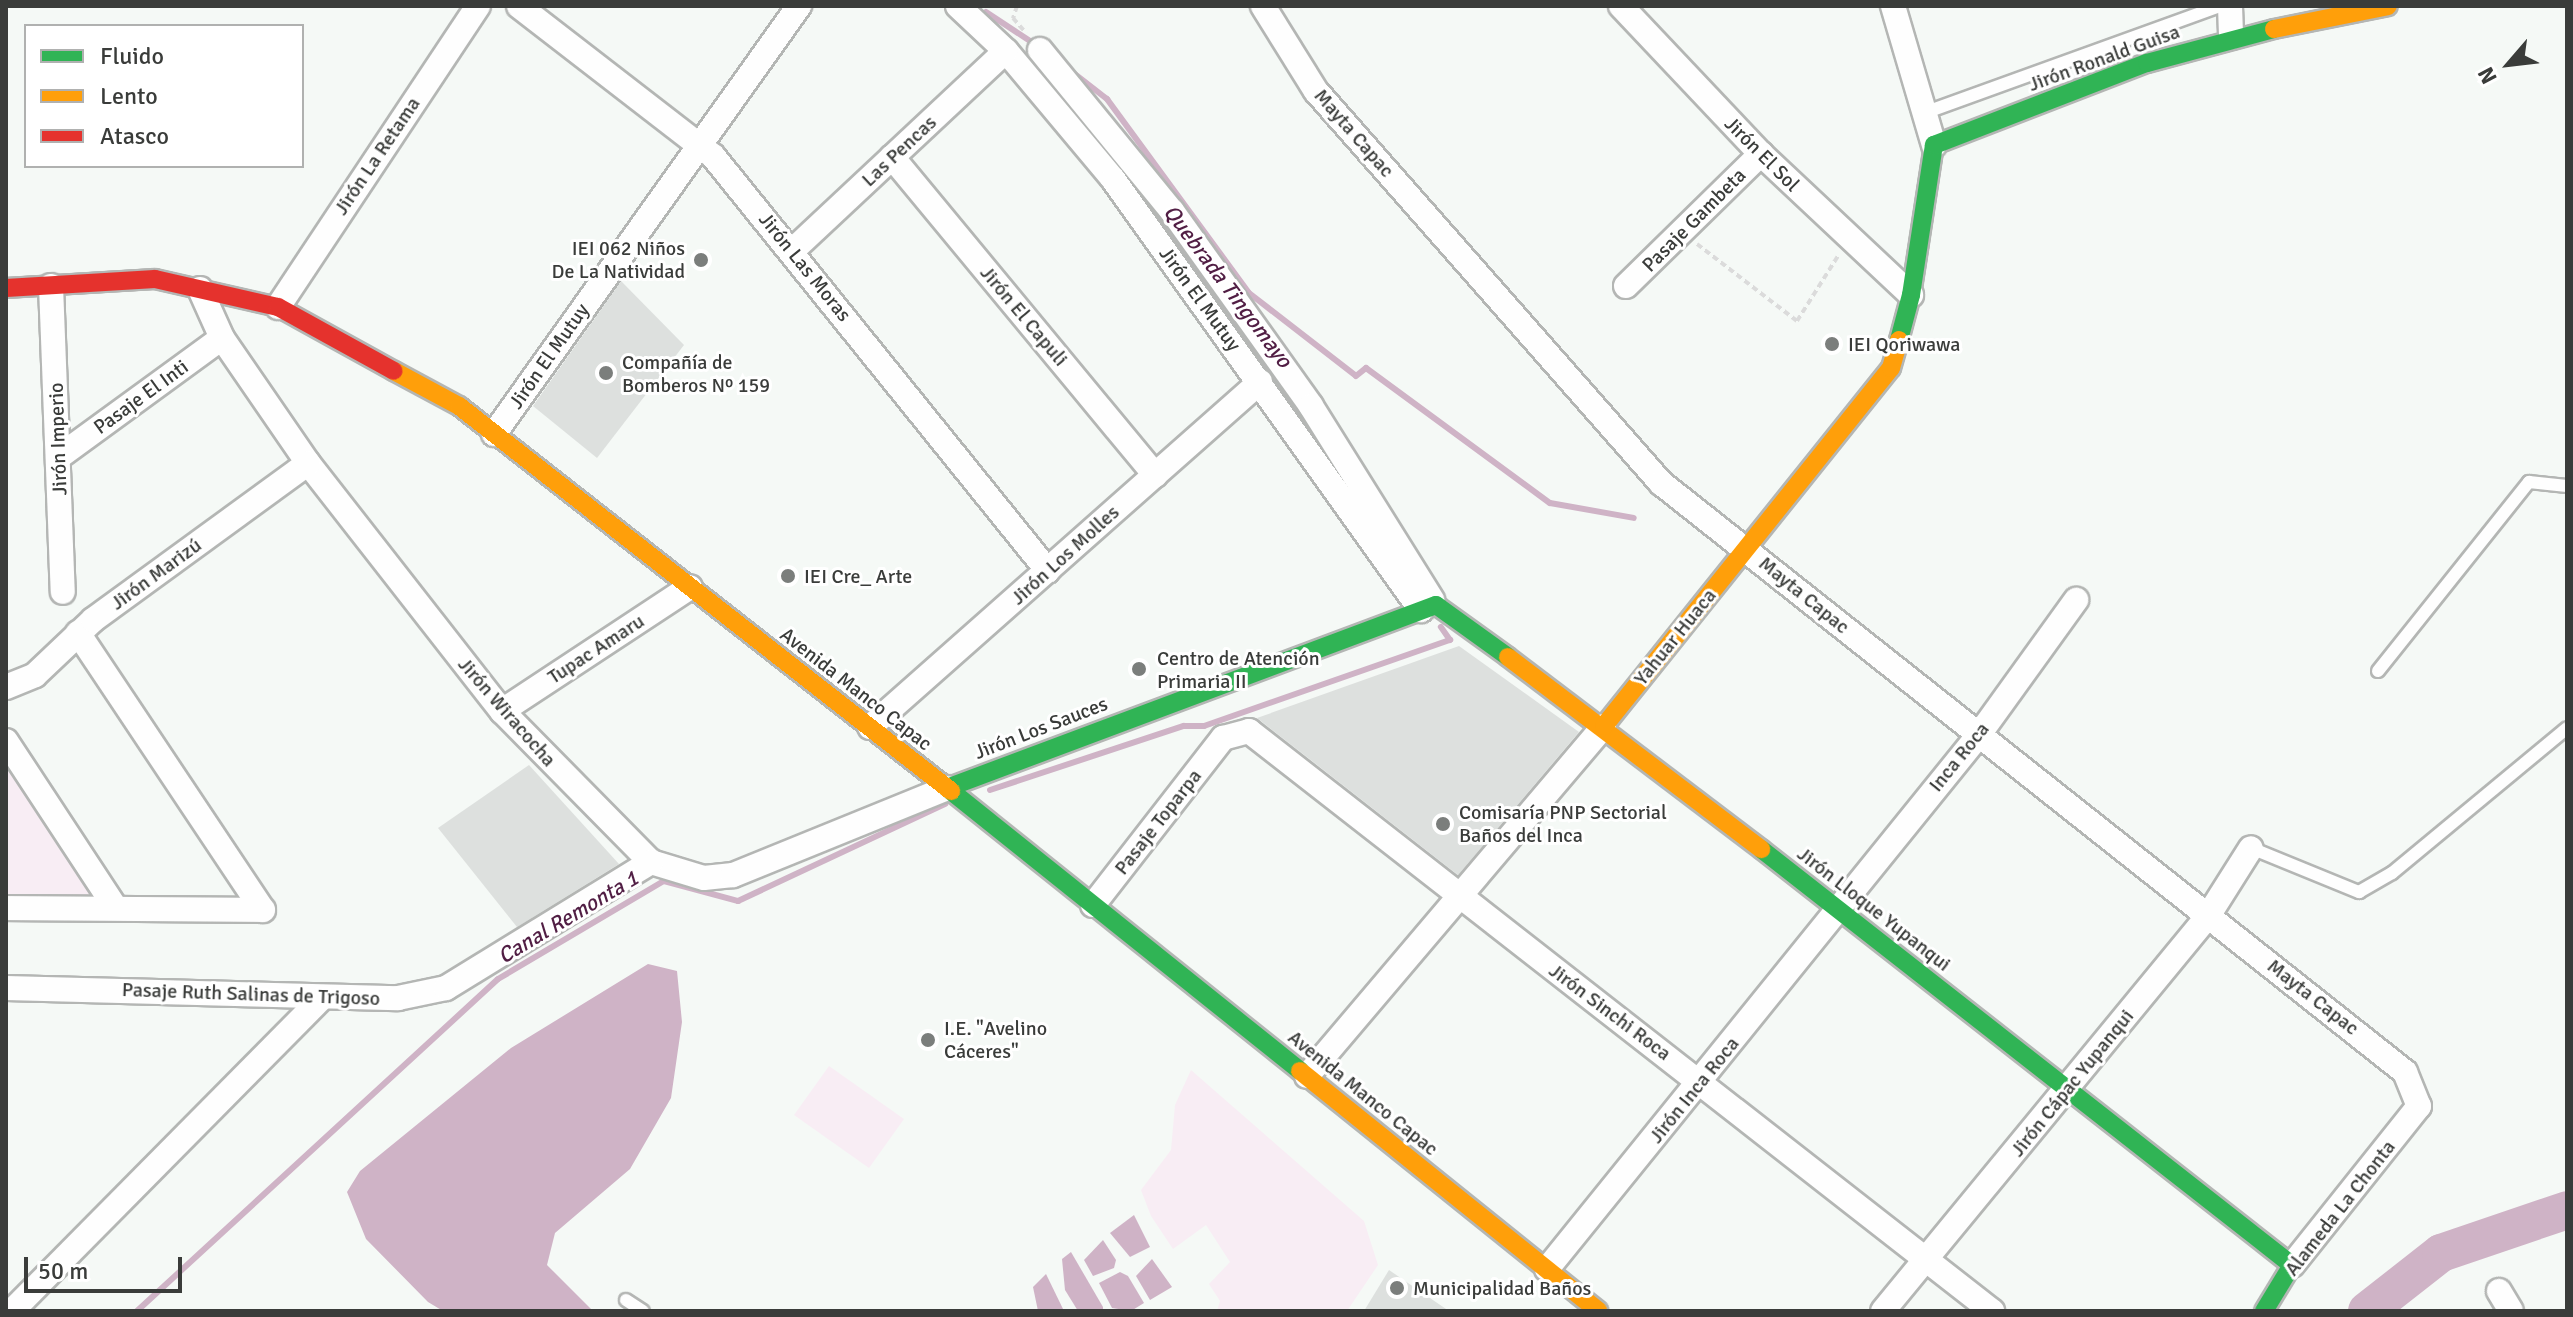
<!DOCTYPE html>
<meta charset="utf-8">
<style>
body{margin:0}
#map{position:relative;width:2573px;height:1317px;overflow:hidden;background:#f5f9f6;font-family:Signika,sans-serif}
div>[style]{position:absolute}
.green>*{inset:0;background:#f8edf4}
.water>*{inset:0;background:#cfb3c6}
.stream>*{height:6px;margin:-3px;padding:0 3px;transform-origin:3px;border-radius:3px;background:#cfb3c6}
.river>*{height:38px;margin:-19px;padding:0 19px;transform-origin:19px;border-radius:19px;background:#cfb3c6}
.building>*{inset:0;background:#dde0de}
.path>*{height:4px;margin-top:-2px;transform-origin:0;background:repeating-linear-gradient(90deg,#dbdbdb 0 6px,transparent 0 10px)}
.roads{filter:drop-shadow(2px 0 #b4b6b4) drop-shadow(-2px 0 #b4b6b4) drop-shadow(0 2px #b4b6b4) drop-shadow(0 -2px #b4b6b4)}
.lane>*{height:12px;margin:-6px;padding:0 6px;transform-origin:6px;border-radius:6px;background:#fefefe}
.street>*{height:24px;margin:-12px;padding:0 12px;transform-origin:12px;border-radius:12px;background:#fefefe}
.fast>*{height:18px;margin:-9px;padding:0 9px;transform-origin:9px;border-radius:9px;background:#30b455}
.slow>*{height:18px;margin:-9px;padding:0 9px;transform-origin:9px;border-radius:9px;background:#ff9f0a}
.jam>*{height:18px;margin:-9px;padding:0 9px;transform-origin:9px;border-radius:9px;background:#e5322d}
.dots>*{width:22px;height:22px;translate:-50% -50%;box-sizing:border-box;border:4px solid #fff;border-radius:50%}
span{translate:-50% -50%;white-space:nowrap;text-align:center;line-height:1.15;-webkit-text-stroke:6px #fff;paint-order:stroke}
.street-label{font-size:20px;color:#3a3c3a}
.poi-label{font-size:20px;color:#3a3c3a}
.right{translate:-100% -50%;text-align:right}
.left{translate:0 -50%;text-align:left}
.water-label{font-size:22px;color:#511e44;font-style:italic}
.frame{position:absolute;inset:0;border:8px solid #3a3c3a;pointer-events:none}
.legend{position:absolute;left:24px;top:24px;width:280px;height:144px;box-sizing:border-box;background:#fff;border:2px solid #b0b1b0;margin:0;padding:10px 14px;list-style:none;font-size:24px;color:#3a3c3a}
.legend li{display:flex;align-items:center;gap:16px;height:40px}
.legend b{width:40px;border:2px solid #b0b1b0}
.north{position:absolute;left:2469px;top:24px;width:80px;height:80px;-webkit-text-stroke:6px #fff;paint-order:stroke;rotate:242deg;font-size:22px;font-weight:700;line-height:32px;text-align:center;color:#3a3c3a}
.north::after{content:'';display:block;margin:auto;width:28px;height:36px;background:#3a3c3a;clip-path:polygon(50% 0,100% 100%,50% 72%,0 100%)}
.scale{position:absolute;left:24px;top:1257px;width:158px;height:36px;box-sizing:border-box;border:4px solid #3a3c3a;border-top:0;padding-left:10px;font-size:24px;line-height:28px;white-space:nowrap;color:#3a3c3a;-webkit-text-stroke:6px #fff;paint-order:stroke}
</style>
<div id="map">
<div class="green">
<div style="clip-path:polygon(6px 760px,99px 902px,6px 900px)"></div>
<div style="clip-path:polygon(829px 1066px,904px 1119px,869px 1168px,794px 1115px)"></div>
<div style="clip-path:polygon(1191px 1070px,1364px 1221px,1378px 1265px,1347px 1311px,1217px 1311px,1220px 1301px,1209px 1284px,1230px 1262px,1206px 1225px,1173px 1249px,1151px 1216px,1141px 1190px,1171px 1150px,1175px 1105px)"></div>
</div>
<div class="water">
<div style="clip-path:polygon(648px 964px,677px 971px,682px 1022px,671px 1098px,630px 1169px,555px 1233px,547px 1265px,593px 1311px,443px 1311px,428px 1302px,366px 1239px,347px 1192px,360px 1171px,511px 1048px)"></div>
<div style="clip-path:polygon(1134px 1215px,1150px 1247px,1130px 1257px,1110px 1233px)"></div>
<div style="clip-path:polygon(1103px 1240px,1116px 1260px,1114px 1268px,1093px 1276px,1084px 1260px)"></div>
<div style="clip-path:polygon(1071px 1252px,1103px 1307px,1103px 1311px,1078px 1311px,1065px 1290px,1062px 1259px)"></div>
<div style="clip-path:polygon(1152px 1259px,1172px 1287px,1150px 1300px,1136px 1276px)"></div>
<div style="clip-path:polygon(1120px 1272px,1128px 1276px,1144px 1303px,1131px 1311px,1112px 1308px,1099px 1283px)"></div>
<div style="clip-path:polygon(1046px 1274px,1064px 1311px,1038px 1311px,1033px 1287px)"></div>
</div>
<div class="stream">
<div style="left:986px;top:12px;width:60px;rotate:33.4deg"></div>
<div style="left:1071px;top:71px;width:46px;rotate:37.9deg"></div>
<div style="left:1107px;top:99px;width:240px;rotate:53.8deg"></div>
<div style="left:1249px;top:293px;width:135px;rotate:37.8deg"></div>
<div style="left:1356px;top:376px;width:13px;rotate:-39deg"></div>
<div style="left:1366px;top:368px;width:228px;rotate:36.3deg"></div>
<div style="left:1550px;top:503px;width:85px;rotate:10.1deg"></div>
<div style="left:1149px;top:209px;width:184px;rotate:53.2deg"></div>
<div style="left:1259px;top:356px;width:145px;rotate:56deg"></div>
<div style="left:990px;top:790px;width:204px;rotate:-18.3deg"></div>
<div style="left:1184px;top:726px;width:20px"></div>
<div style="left:1204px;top:726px;width:261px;rotate:-19.3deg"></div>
<div style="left:1450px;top:640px;width:16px;rotate:-125deg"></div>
<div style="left:137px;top:1311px;width:490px;rotate:-42.6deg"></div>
<div style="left:498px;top:979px;width:193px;rotate:-30.6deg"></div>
<div style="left:664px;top:881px;width:77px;rotate:15.1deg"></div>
<div style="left:738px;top:901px;width:229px;rotate:-25.1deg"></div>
</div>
<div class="river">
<div style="left:2367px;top:1311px;width:94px;rotate:-38.1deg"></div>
<div style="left:2441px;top:1253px;width:133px;rotate:-18.8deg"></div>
</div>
<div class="building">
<div style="clip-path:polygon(621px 281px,684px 345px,597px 458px,533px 406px)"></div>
<div style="clip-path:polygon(1459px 646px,1579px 732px,1458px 875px,1257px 718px)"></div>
<div style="clip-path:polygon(529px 765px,619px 864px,517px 927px,438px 828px)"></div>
<div style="clip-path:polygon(1389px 1270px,1449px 1311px,1364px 1311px)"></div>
</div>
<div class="path">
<div style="left:1017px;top:6px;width:13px;rotate:108deg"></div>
<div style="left:1013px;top:18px;width:20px;rotate:49deg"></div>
<div style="left:1697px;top:244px;width:126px;rotate:37.6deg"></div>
<div style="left:1797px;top:321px;width:77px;rotate:-57.8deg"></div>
</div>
<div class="roads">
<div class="lane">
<div style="left:1924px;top:113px;width:315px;rotate:-19.9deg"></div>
<div style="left:2378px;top:671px;width:242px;rotate:-51.4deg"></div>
<div style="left:2529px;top:482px;width:38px;rotate:6deg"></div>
<div style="left:2251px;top:848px;width:117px;rotate:22.2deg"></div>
<div style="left:2359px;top:892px;width:38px;rotate:-30deg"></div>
<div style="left:2392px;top:873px;width:227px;rotate:-39.6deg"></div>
<div style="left:626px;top:1300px;width:20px;rotate:33deg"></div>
</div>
<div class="street">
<div style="left:519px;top:6px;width:245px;rotate:37.7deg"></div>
<div style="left:713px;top:156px;width:533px;rotate:51.09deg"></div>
<div style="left:958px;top:6px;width:66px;rotate:43.2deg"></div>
<div style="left:1006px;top:51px;width:167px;rotate:50.1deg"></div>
<div style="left:1113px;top:179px;width:530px;rotate:54.45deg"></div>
<div style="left:1263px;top:6px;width:100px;rotate:58.1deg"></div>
<div style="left:1316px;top:91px;width:522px;rotate:48.65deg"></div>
<div style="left:1661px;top:483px;width:949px;rotate:38.37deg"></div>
<div style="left:2405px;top:1072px;width:37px;rotate:68deg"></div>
<div style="left:2419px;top:1106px;width:203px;rotate:128.6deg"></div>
<div style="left:1621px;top:6px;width:204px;rotate:46.6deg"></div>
<div style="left:1761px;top:154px;width:206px;rotate:43.2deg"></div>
<div style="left:1893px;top:6px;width:145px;rotate:73.6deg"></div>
<div style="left:2230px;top:6px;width:31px;rotate:88deg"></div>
<div style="left:1040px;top:50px;width:208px;rotate:50.7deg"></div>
<div style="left:1172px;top:211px;width:239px;rotate:54.5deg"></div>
<div style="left:1311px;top:406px;width:229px;rotate:58deg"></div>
<div style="left:892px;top:157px;width:413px;rotate:50.4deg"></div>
<div style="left:793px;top:250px;width:291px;rotate:-43.1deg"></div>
<div style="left:51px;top:286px;width:306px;rotate:87.8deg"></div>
<div style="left:1626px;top:286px;width:189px;rotate:-44.4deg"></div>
<div style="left:200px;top:289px;width:54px;rotate:65.8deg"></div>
<div style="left:222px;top:338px;width:152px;rotate:55.5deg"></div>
<div style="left:308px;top:463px;width:315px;rotate:52deg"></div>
<div style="left:502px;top:711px;width:212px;rotate:45.4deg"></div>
<div style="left:651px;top:862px;width:55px;rotate:16.8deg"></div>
<div style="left:704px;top:878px;width:29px;rotate:-6deg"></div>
<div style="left:733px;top:875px;width:231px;rotate:-22.1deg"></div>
<div style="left:278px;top:307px;width:361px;rotate:-56.4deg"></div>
<div style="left:494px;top:434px;width:526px;rotate:-54.53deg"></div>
<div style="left:60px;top:456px;width:200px;rotate:-36.1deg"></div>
<div style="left:78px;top:633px;width:333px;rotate:56.3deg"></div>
<div style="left:6px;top:687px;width:31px;rotate:-22deg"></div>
<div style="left:35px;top:675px;width:80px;rotate:-43.5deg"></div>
<div style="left:93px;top:620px;width:266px;rotate:-36.1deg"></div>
<div style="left:502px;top:711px;width:225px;rotate:-33.4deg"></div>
<div style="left:870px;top:727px;width:521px;rotate:-41.5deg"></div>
<div style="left:6px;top:741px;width:199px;rotate:56.7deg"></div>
<div style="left:1093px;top:905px;width:212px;rotate:-52.1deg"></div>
<div style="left:1223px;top:738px;width:27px;rotate:-15deg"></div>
<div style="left:1249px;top:731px;width:943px;rotate:37.98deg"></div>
<div style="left:6px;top:908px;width:257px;rotate:0.4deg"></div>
<div style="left:6px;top:988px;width:392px;rotate:1.5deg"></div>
<div style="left:398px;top:998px;width:49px;rotate:-11.8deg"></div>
<div style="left:446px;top:988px;width:241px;rotate:-31.6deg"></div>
<div style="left:1307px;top:1076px;width:459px;rotate:-49.7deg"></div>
<div style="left:1547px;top:1269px;width:685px;rotate:-51.04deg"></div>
<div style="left:1978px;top:736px;width:168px;rotate:-54.2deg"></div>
<div style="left:2499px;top:1291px;width:23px;rotate:59deg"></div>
<div style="left:12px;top:1311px;width:439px;rotate:-45.3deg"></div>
<div style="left:1883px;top:1311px;width:512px;rotate:-50.55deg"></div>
<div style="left:2208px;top:916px;width:80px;rotate:-57.7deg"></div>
</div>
<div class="fast">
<div style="left:1899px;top:340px;width:47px;rotate:-75.1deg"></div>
<div style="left:1911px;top:295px;width:152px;rotate:-81.3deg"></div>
<div style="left:1934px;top:145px;width:228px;rotate:-21.1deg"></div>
<div style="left:2147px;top:63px;width:131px;rotate:-15deg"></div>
<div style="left:947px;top:788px;width:522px;rotate:-20.52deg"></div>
<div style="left:1436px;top:605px;width:89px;rotate:35.8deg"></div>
<div style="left:951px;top:791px;width:447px;rotate:38.7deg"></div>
<div style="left:1761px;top:849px;width:675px;rotate:38.08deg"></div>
<div style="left:2292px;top:1265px;width:54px;rotate:121.3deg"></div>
</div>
<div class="slow">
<div style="left:2274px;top:29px;width:116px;rotate:-11.4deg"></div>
<div style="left:394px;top:371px;width:74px;rotate:28.3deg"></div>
<div style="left:459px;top:406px;width:625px;rotate:38.04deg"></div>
<div style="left:1508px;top:657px;width:318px;rotate:37.2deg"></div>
<div style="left:1604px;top:726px;width:459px;rotate:-51.3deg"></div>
<div style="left:1891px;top:368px;width:29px;rotate:-74deg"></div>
<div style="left:1300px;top:1071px;width:383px;rotate:38.8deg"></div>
</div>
<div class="jam">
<div style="left:6px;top:288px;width:149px;rotate:-3.5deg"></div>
<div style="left:155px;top:279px;width:126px;rotate:12.8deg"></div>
<div style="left:278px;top:307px;width:132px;rotate:28.9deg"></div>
</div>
</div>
<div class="dots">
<div style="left:701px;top:260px;background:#7b7e7c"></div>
<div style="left:1832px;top:344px;background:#7b7e7c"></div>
<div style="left:606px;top:373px;background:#7b7e7c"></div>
<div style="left:788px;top:576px;background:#7b7e7c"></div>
<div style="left:1139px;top:669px;background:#7b7e7c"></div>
<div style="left:1443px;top:824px;background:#7b7e7c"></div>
<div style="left:928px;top:1040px;background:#7b7e7c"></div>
<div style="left:1397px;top:1288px;background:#7b7e7c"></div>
</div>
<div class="street-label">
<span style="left:2104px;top:58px;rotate:-20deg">Jirón Ronald Guisa</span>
<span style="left:1354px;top:133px;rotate:49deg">Mayta Capac</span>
<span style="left:899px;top:151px;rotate:-43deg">Las Pencas</span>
<span style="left:1762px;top:154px;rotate:45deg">Jirón El Sol</span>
<span style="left:377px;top:156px;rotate:-56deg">Jirón La Retama</span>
<span style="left:1694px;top:220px;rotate:-45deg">Pasaje Gambeta</span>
<span style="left:805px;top:267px;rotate:51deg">Jirón Las Moras</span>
<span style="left:1200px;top:299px;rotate:54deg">Jirón El Mutuy</span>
<span style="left:1024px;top:316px;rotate:50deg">Jirón El Capuli</span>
<span style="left:549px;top:356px;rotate:-55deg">Jirón El Mutuy</span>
<span style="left:141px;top:397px;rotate:-36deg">Pasaje El Inti</span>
<span style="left:58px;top:439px;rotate:-92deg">Jirón Imperio</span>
<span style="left:1065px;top:555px;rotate:-42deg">Jirón Los Molles</span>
<span style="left:156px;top:574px;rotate:-36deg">Jirón Marizú</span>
<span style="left:1804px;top:595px;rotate:39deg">Mayta Capac</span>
<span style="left:1675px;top:637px;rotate:-51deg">Yahuar Huaca</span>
<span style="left:596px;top:649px;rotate:-33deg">Tupac Amaru</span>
<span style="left:856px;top:689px;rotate:38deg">Avenida Manco Capac</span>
<span style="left:507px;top:712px;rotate:49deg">Jirón Wiracocha</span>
<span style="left:1041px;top:728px;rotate:-21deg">Jirón Los Sauces</span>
<span style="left:1959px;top:757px;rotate:-51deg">Inca Roca</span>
<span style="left:1158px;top:822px;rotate:-52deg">Pasaje Toparpa</span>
<span style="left:1874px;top:909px;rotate:38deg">Jirón Lloque Yupanqui</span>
<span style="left:251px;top:994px;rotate:2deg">Pasaje Ruth Salinas de Trigoso</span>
<span style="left:2313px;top:997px;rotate:38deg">Mayta Capac</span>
<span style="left:1610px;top:1012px;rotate:37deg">Jirón Sinchi Roca</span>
<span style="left:2072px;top:1083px;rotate:-51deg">Jirón Cápac Yupanqui</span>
<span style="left:1694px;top:1090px;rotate:-51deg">Jirón Inca Roca</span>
<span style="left:1363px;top:1093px;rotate:39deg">Avenida Manco Capac</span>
<span style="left:2340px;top:1208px;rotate:-52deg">Alameda La Chonta</span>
</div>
<div class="poi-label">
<span class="right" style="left:685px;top:260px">IEI 062 Niños<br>De La Natividad</span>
<span class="left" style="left:1848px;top:344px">IEI Qoriwawa</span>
<span class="left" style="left:622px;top:374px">Compañía de<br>Bomberos Nº 159</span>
<span class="left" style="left:804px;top:576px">IEI Cre_ Arte</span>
<span class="left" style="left:1157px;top:670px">Centro de Atención<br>Primaria II</span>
<span class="left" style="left:1459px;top:824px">Comisaría PNP Sectorial<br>Baños del Inca</span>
<span class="left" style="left:944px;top:1040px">I.E. "Avelino<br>Cáceres"</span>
<span class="left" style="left:1413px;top:1288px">Municipalidad Baños</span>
</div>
<div class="water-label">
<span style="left:1228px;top:286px;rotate:53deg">Quebrada Tingomayo</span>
<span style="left:568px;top:917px;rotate:-31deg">Canal Remonta 1</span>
</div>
<div class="frame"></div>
<ul class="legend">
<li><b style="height:10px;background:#30b455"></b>Fluido</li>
<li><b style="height:10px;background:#ff9f0a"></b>Lento</li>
<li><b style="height:10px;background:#e5322d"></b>Atasco</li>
</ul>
<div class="north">N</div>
<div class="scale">50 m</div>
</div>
